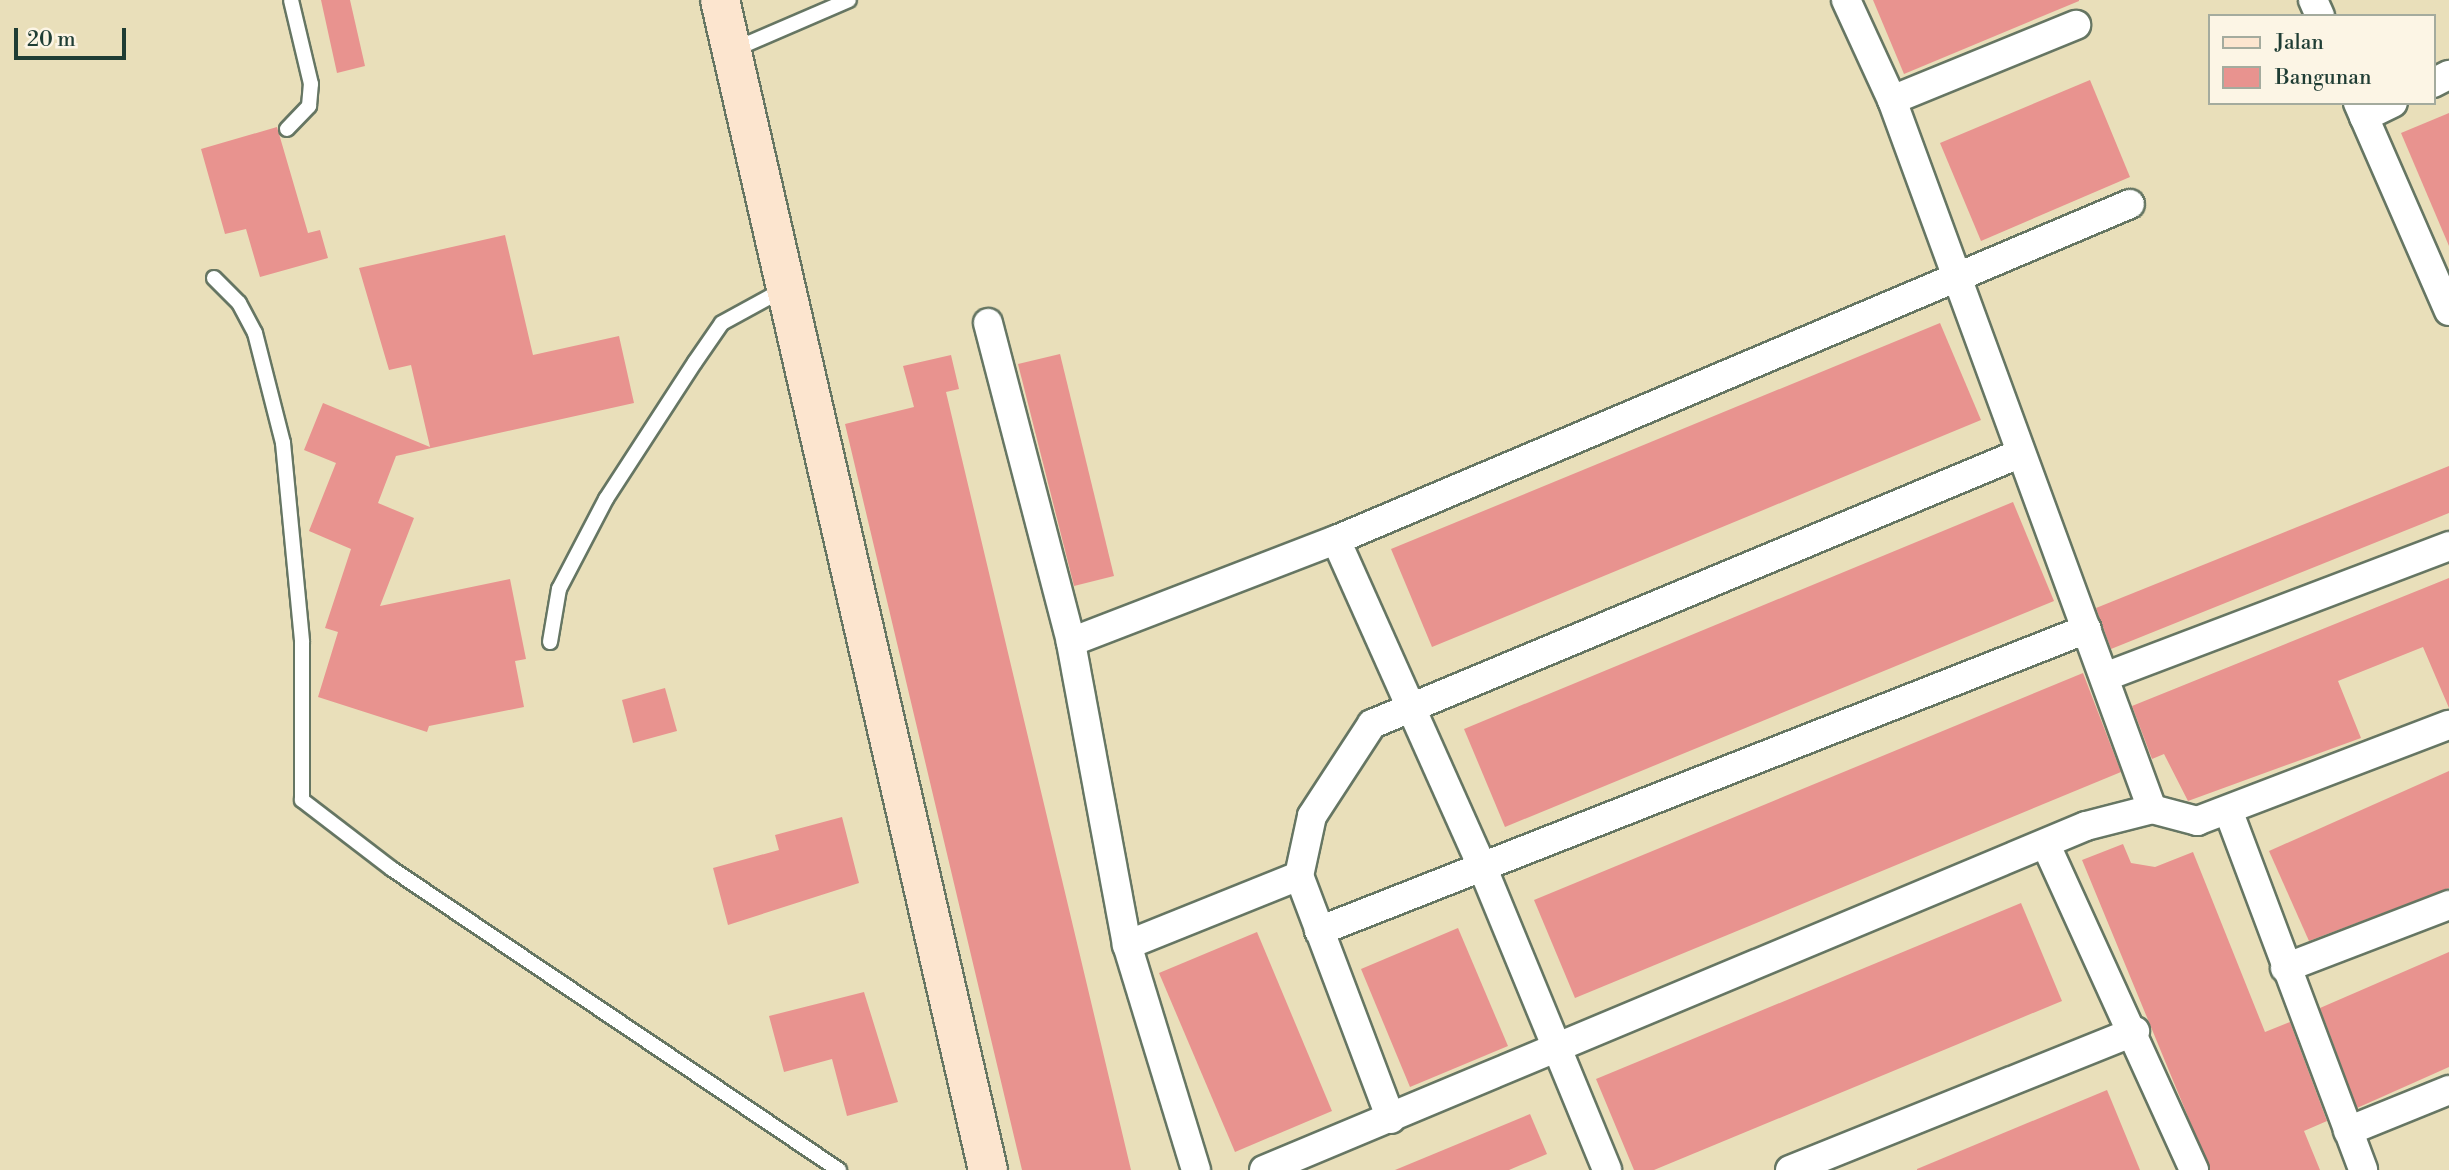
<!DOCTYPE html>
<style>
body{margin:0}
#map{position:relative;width:2449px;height:1170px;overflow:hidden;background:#e9dfba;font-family:"Libre Bodoni",serif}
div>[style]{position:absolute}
.building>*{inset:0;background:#e8938f}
.roads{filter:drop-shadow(2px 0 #667663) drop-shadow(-2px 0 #667663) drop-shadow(0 2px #667663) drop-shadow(0 -2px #667663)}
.lane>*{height:14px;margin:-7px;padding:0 7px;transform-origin:7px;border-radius:7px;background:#fff}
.street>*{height:28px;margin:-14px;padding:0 14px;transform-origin:14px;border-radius:14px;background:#fff}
.secondary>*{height:38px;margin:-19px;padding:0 19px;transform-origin:19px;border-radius:19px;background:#fce5cf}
span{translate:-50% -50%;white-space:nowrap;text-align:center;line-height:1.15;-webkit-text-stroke:5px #fcf5e5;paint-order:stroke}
.legend{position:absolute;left:2208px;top:14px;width:228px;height:91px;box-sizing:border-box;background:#fcf5e5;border:2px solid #a4ab9e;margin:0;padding:9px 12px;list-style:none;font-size:21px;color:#1f3d34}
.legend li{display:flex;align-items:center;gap:14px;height:35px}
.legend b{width:35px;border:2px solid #a4ab9e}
.scale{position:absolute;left:14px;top:28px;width:112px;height:32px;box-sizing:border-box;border:4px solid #1f3d34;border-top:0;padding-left:9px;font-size:21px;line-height:24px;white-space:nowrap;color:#1f3d34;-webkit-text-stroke:5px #fcf5e5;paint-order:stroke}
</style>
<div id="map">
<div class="building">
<div style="clip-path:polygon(321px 0,350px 0,365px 66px,337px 73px)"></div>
<div style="clip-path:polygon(1873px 0,2079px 0,2079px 1px,1904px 74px)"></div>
<div style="clip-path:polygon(2090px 80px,2130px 177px,1981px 241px,1940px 143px)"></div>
<div style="clip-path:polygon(2449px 113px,2449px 246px,2401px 133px)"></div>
<div style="clip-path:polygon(277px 127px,308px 233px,320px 230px,328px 258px,260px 277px,246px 229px,225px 234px,201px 149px)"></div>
<div style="clip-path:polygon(505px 235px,533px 355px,619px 336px,634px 403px,396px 456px,378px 503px,414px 518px,380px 606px,510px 579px,526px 659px,515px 661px,524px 707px,429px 726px,427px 732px,318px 697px,338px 632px,325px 628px,351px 549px,309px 531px,336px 463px,304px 450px,323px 403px,430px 447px,411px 365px,389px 370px,359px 268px)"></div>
<div style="clip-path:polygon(1940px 323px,1981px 420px,1432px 647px,1391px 549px)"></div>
<div style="clip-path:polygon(1060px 354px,1114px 576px,1074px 586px,1018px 364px)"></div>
<div style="clip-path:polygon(951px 355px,959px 389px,946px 392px,1131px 1170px,1022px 1170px,845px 424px,914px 407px,903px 366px)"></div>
<div style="clip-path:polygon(2449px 466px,2449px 513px,2111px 649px,2096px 608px)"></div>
<div style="clip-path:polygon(2013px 502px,2054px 601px,1505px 827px,1464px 729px)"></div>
<div style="clip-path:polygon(2449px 578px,2449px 708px,2423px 647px,2338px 681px,2361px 738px,2188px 801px,2164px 754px,2152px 759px,2132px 706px)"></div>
<div style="clip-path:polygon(2083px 673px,2121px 772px,1575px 998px,1534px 900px)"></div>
<div style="clip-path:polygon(665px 688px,677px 731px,633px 743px,622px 700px)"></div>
<div style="clip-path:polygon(2449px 771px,2449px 888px,2309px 941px,2269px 851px)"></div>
<div style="clip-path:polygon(842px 817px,859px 883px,728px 925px,713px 868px,779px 850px,775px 835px)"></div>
<div style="clip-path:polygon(2123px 844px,2131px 863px,2155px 867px,2193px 852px,2265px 1032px,2290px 1022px,2327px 1121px,2304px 1131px,2320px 1170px,2210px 1170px,2082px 860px)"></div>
<div style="clip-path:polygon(2021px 903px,2062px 1001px,1654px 1170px,1634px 1170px,1596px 1079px)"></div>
<div style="clip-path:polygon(1458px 928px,1508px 1046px,1410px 1087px,1361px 969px)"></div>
<div style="clip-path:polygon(1257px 932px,1332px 1111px,1235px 1152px,1159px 973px)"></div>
<div style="clip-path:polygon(2449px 952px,2449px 1067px,2357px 1108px,2320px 1008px)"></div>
<div style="clip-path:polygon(864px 992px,898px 1102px,847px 1116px,832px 1059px,784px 1072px,769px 1016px)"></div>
<div style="clip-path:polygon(2107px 1090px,2140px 1170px,1917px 1170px,1917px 1169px)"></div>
<div style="clip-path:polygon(1530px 1114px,1547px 1154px,1509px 1170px,1395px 1170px)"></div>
</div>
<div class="roads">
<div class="lane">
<div style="left:733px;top:50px;width:126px;rotate:-23.3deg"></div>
<div style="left:287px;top:129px;width:32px;rotate:-46deg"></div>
<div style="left:309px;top:106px;width:22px;rotate:-85deg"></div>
<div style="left:311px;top:84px;width:86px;rotate:-103.4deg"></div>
<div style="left:214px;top:278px;width:35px;rotate:45deg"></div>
<div style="left:239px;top:303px;width:34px;rotate:62deg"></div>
<div style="left:255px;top:333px;width:114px;rotate:75.7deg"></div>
<div style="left:283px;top:443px;width:200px;rotate:84.5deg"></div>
<div style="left:302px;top:642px;width:158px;rotate:90deg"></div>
<div style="left:302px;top:800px;width:113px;rotate:37.5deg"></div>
<div style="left:392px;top:869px;width:539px;rotate:33.96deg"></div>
<div style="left:550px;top:642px;width:54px;rotate:-80.4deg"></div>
<div style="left:559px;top:589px;width:102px;rotate:-62.4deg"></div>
<div style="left:606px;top:499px;width:163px;rotate:-57deg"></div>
<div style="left:695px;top:362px;width:47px;rotate:-55.3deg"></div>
<div style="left:722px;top:323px;width:73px;rotate:-28.7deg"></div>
</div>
<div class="street">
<div style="left:1846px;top:0;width:110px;rotate:65.3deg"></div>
<div style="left:1892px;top:100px;width:755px;rotate:69.86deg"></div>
<div style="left:2313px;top:0;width:17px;rotate:66deg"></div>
<div style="left:2433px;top:83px;width:18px;rotate:-27deg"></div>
<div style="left:1892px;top:100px;width:199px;rotate:-22.2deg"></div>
<div style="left:2358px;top:103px;width:227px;rotate:66.4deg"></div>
<div style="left:2364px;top:117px;width:32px;rotate:-26deg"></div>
<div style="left:988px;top:323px;width:330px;rotate:75.4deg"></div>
<div style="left:1336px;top:540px;width:363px;rotate:65.9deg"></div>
<div style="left:1484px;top:871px;width:323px;rotate:67.6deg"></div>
<div style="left:2107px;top:676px;width:366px;rotate:-20.8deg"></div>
<div style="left:2228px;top:810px;width:384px;rotate:69.4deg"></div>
<div style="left:2046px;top:845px;width:357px;rotate:65.5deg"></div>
<div style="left:1319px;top:931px;width:825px;rotate:-21.47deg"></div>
<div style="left:1127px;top:945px;width:185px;rotate:-21.9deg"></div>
<div style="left:2285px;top:968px;width:176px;rotate:-21deg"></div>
<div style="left:1391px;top:1119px;width:260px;rotate:-110.7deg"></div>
<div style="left:1299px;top:876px;width:61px;rotate:-77.8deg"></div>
<div style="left:1312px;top:816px;width:110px;rotate:-56.9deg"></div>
<div style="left:1372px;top:724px;width:703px;rotate:-22.66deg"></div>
<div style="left:2348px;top:1131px;width:109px;rotate:-22.1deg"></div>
<div style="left:1196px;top:1170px;width:235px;rotate:-107deg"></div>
<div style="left:1127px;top:945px;width:308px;rotate:-100.5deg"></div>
<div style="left:1071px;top:642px;width:284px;rotate:-21.1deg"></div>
<div style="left:1336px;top:540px;width:862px;rotate:-22.94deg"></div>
<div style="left:1264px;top:1170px;width:891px;rotate:-22.71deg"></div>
<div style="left:2086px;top:826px;width:68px;rotate:-14.4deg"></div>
<div style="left:2152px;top:809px;width:47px;rotate:14.9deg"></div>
<div style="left:2197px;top:821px;width:270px;rotate:-20.9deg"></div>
<div style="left:1790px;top:1170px;width:372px;rotate:-21.9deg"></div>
</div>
<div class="secondary">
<div style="left:720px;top:0;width:1200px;rotate:77.1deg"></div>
</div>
</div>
<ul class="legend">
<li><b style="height:9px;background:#fce5cf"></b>Jalan</li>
<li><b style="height:19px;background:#e8938f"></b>Bangunan</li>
</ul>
<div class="scale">20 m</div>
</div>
